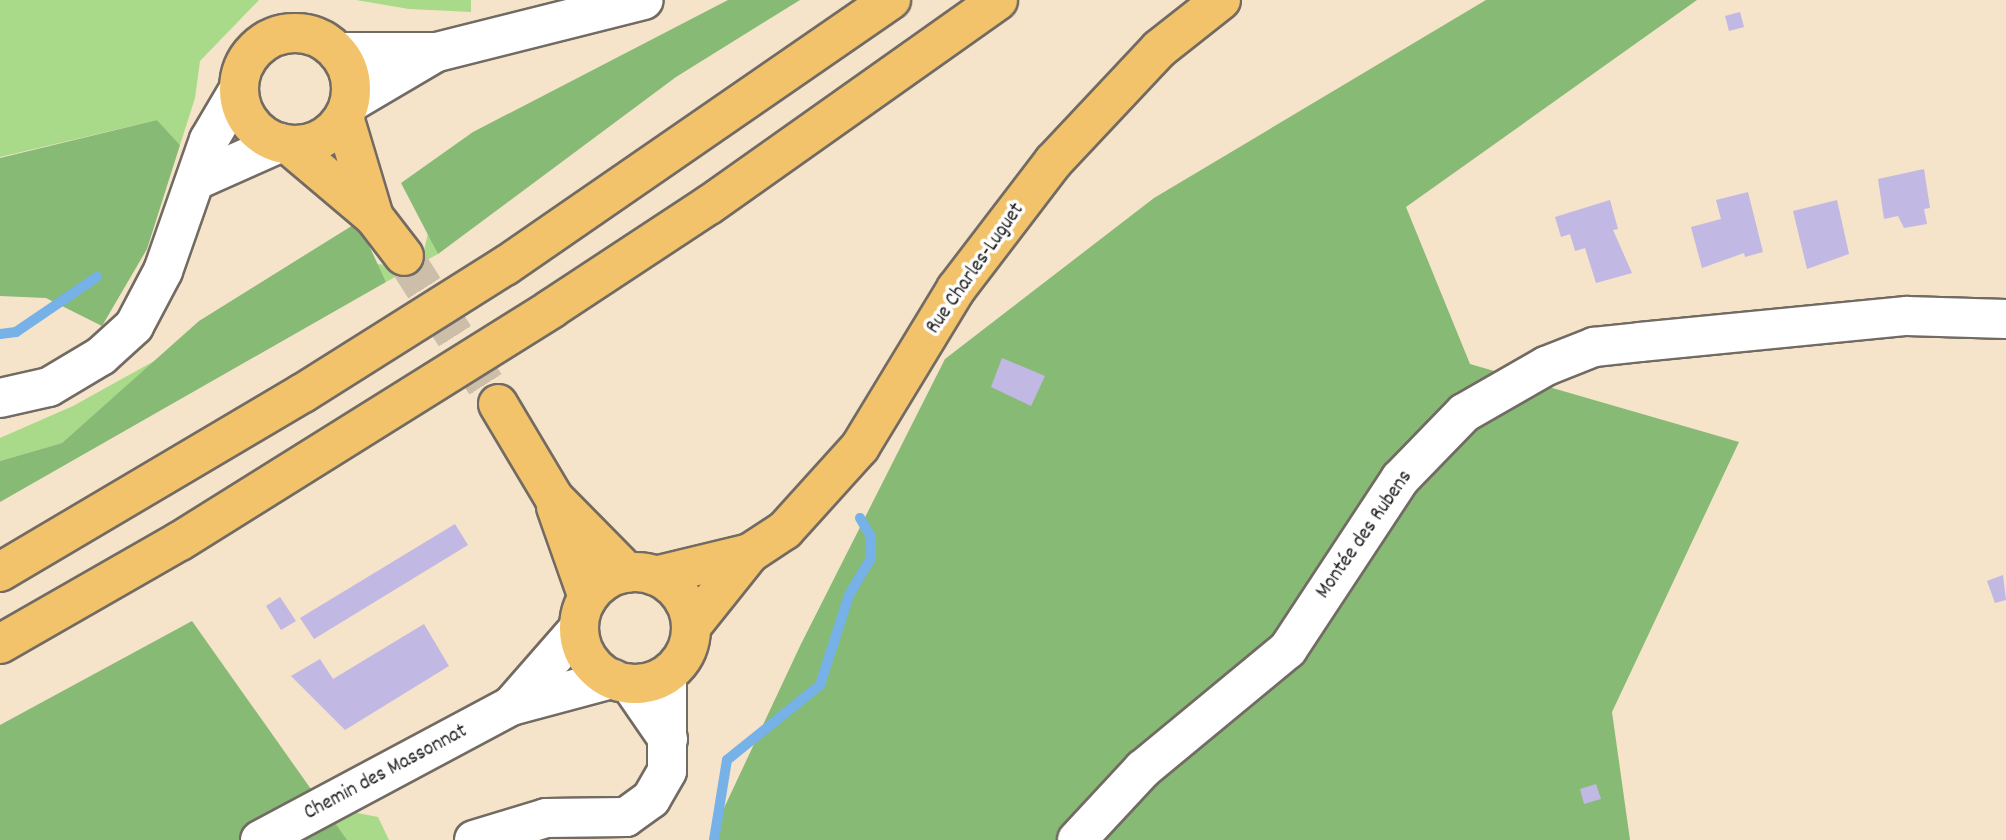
<!DOCTYPE html>
<meta charset="utf-8">
<style>
body{margin:0}
#map{position:relative;width:2006px;height:840px;overflow:hidden;background:#f5e3ca;font-family:Dekko,sans-serif}
div>[style]{position:absolute}
.green>*{inset:0;background:#a8da89}
.forest>*{inset:0;background:#86ba75}
.stream>*{height:10px;margin:-5px;padding:0 5px;transform-origin:5px;border-radius:5px;background:#76b1e7}
.building>*{inset:0;background:#c1b8e4}
.major-tunnel>*{height:38px;margin-top:-19px;transform-origin:0;background:repeating-linear-gradient(90deg,#cdbeaa 0 38px,transparent 0 57px)}
.roads{filter:drop-shadow(2px 0 #726b63) drop-shadow(-2px 0 #726b63) drop-shadow(0 2px #726b63) drop-shadow(0 -2px #726b63)}
.minor>*{height:38px;margin:-19px;padding:0 19px;transform-origin:19px;border-radius:19px;background:#fff}
.major>*{height:38px;margin:-19px;padding:0 19px;transform-origin:19px;border-radius:19px;background:#f2c36a}
.major>.ring{margin:-19px;padding:0;box-sizing:content-box;background:none;border:38px solid #f2c36a;border-radius:50%}
.highway>*{height:38px;margin:-19px;padding:0 19px;transform-origin:19px;border-radius:19px;background:#f2c36a}
span{translate:-50% -50%;white-space:nowrap;text-align:center;line-height:1.15;-webkit-text-stroke:7px #fff;paint-order:stroke}
.street-label{font-size:21px;color:#2b2b2b}
</style>
<div id="map">
<div class="green">
<div style="clip-path:polygon(0 0,259px 0,200px 61px,195px 98px,180px 145px,157px 120px,0 157px)"></div>
<div style="clip-path:polygon(356px 0,471px 0,471px 12px,409px 9px)"></div>
<div style="clip-path:polygon(428px 233px,438px 254px,386px 282px,377px 264px,402px 267px,423px 255px)"></div>
<div style="clip-path:polygon(156px 360px,62px 443px,0 461px,0 438px,73px 406px)"></div>
<div style="clip-path:polygon(347px 811px,378px 817px,389px 840px,293px 840px)"></div>
</div>
<div class="forest">
<div style="clip-path:polygon(728px 0,800px 0,676px 77px,438px 254px,401px 183px,473px 132px)"></div>
<div style="clip-path:polygon(1486px 0,1697px 0,1406px 207px,1470px 364px,1739px 442px,1612px 712px,1630px 840px,709px 840px,801px 644px,945px 359px,1154px 198px)"></div>
<div style="clip-path:polygon(157px 120px,180px 145px,147px 249px,102px 326px,46px 298px,0 296px,0 158px)"></div>
<div style="clip-path:polygon(358px 222px,386px 282px,0 502px,0 461px,62px 443px,199px 321px)"></div>
<div style="clip-path:polygon(192px 621px,347px 840px,0 840px,0 725px)"></div>
</div>
<div class="stream">
<div style="left:0;top:334px;width:16px;rotate:-7deg"></div>
<div style="left:16px;top:332px;width:98px;rotate:-34.2deg"></div>
<div style="left:714px;top:840px;width:81px;rotate:-80.8deg"></div>
<div style="left:727px;top:760px;width:119px;rotate:-38.9deg"></div>
<div style="left:820px;top:685px;width:95px;rotate:-72.1deg"></div>
<div style="left:849px;top:595px;width:43px;rotate:-59.3deg"></div>
<div style="left:871px;top:558px;width:21px;rotate:-90deg"></div>
<div style="left:871px;top:537px;width:22px;rotate:-120deg"></div>
</div>
<div class="building">
<div style="clip-path:polygon(1740px 12px,1744px 27px,1729px 31px,1725px 16px)"></div>
<div style="clip-path:polygon(1924px 169px,1930px 208px,1924px 209px,1927px 224px,1904px 228px,1898px 216px,1884px 219px,1878px 179px)"></div>
<div style="clip-path:polygon(1748px 192px,1763px 252px,1745px 257px,1744px 253px,1702px 268px,1691px 227px,1721px 219px,1716px 200px)"></div>
<div style="clip-path:polygon(1610px 200px,1618px 229px,1613px 230px,1632px 273px,1596px 283px,1585px 248px,1575px 251px,1570px 234px,1561px 237px,1555px 217px)"></div>
<div style="clip-path:polygon(1837px 200px,1849px 254px,1807px 269px,1793px 211px)"></div>
<div style="clip-path:polygon(1002px 358px,1045px 376px,1031px 406px,991px 387px)"></div>
<div style="clip-path:polygon(455px 524px,468px 545px,314px 639px,300px 618px)"></div>
<div style="clip-path:polygon(2003px 575px,2006px 600px,1995px 603px,1987px 581px)"></div>
<div style="clip-path:polygon(280px 597px,296px 621px,281px 630px,266px 606px)"></div>
<div style="clip-path:polygon(424px 624px,449px 666px,345px 730px,291px 676px,320px 659px,333px 679px)"></div>
<div style="clip-path:polygon(1596px 784px,1601px 799px,1584px 804px,1580px 789px)"></div>
</div>
<div class="major-tunnel">
<div style="left:404px;top:256px;width:175px;rotate:57.6deg"></div>
</div>
<div class="roads">
<div class="minor">
<div style="left:337px;top:52px;width:100px"></div>
<div style="left:437px;top:52px;width:213px;rotate:-14.1deg"></div>
<div style="left:350px;top:103px;width:99px;rotate:-30.5deg"></div>
<div style="left:197px;top:180px;width:91px;rotate:-24deg"></div>
<div style="left:0;top:398px;width:50px;rotate:-12.7deg"></div>
<div style="left:49px;top:387px;width:61px;rotate:-30.8deg"></div>
<div style="left:101px;top:356px;width:45px;rotate:-42.3deg"></div>
<div style="left:134px;top:326px;width:62px;rotate:-62.2deg"></div>
<div style="left:163px;top:271px;width:139px;rotate:-70.7deg"></div>
<div style="left:209px;top:140px;width:59px;rotate:-59.5deg"></div>
<div style="left:630px;top:684px;width:67px;rotate:55.4deg"></div>
<div style="left:511px;top:706px;width:103px;rotate:-48.9deg"></div>
<div style="left:260px;top:840px;width:285px;rotate:-28.1deg"></div>
<div style="left:511px;top:706px;width:105px;rotate:-15deg"></div>
<div style="left:474px;top:840px;width:75px;rotate:-17deg"></div>
<div style="left:546px;top:818px;width:80px;rotate:-0.7deg"></div>
<div style="left:626px;top:817px;width:31px;rotate:-36deg"></div>
<div style="left:651px;top:799px;width:32px;rotate:-60deg"></div>
<div style="left:667px;top:771px;width:96px;rotate:-90deg"></div>
<div style="left:1077px;top:840px;width:97px;rotate:-47.1deg"></div>
<div style="left:1143px;top:769px;width:188px;rotate:-39.6deg"></div>
<div style="left:1288px;top:649px;width:204px;rotate:-56.6deg"></div>
<div style="left:1400px;top:479px;width:92px;rotate:-45.9deg"></div>
<div style="left:1464px;top:413px;width:95px;rotate:-29.8deg"></div>
<div style="left:1546px;top:366px;width:52px;rotate:-21.6deg"></div>
<div style="left:1594px;top:347px;width:46px;rotate:-6.2deg"></div>
<div style="left:1640px;top:342px;width:268px;rotate:-5.6deg"></div>
<div style="left:1907px;top:316px;width:99px;rotate:1.7deg"></div>
</div>
<div class="major">
<div class="ring" style="left:239px;top:33px;width:74px;height:74px"></div>
<div style="left:344px;top:117px;width:104px;rotate:73.3deg"></div>
<div style="left:290px;top:146px;width:110px;rotate:40.2deg"></div>
<div style="left:374px;top:217px;width:49px;rotate:52.4deg"></div>
<div style="left:498px;top:404px;width:109px;rotate:59.2deg"></div>
<div style="left:554px;top:498px;width:105px;rotate:45.4deg"></div>
<div style="left:556px;top:507px;width:96px;rotate:70.6deg"></div>
<div class="ring" style="left:579px;top:572px;width:74px;height:74px"></div>
<div style="left:655px;top:576px;width:98px;rotate:-13.6deg"></div>
<div style="left:691px;top:627px;width:95px;rotate:-51.4deg"></div>
<div style="left:750px;top:553px;width:42px;rotate:-33.3deg"></div>
<div style="left:785px;top:530px;width:112px;rotate:-47.9deg"></div>
<div style="left:860px;top:447px;width:185px;rotate:-58.7deg"></div>
<div style="left:956px;top:289px;width:160px;rotate:-52.6deg"></div>
<div style="left:1053px;top:162px;width:155px;rotate:-46.8deg"></div>
<div style="left:1159px;top:49px;width:79px;rotate:-38.3deg"></div>
</div>
<div class="highway">
<div style="left:0;top:572px;width:352px;rotate:-30.6deg"></div>
<div style="left:303px;top:393px;width:239px;rotate:-32.2deg"></div>
<div style="left:505px;top:266px;width:469px;rotate:-34.6deg"></div>
<div style="left:0;top:644px;width:207px;rotate:-29.8deg"></div>
<div style="left:180px;top:541px;width:438px;rotate:-32deg"></div>
<div style="left:551px;top:309px;width:189px;rotate:-33.4deg"></div>
<div style="left:709px;top:205px;width:354px;rotate:-35.3deg"></div>
</div>
</div>
<div class="street-label">
<span style="left:976px;top:269px;rotate:-55deg">Rue Charles-Luguet</span>
<span style="left:1365px;top:535px;rotate:-55deg">Montée des Rubens</span>
<span style="left:386px;top:773px;rotate:-28deg">Chemin des Massonnat</span>
</div>
</div>
